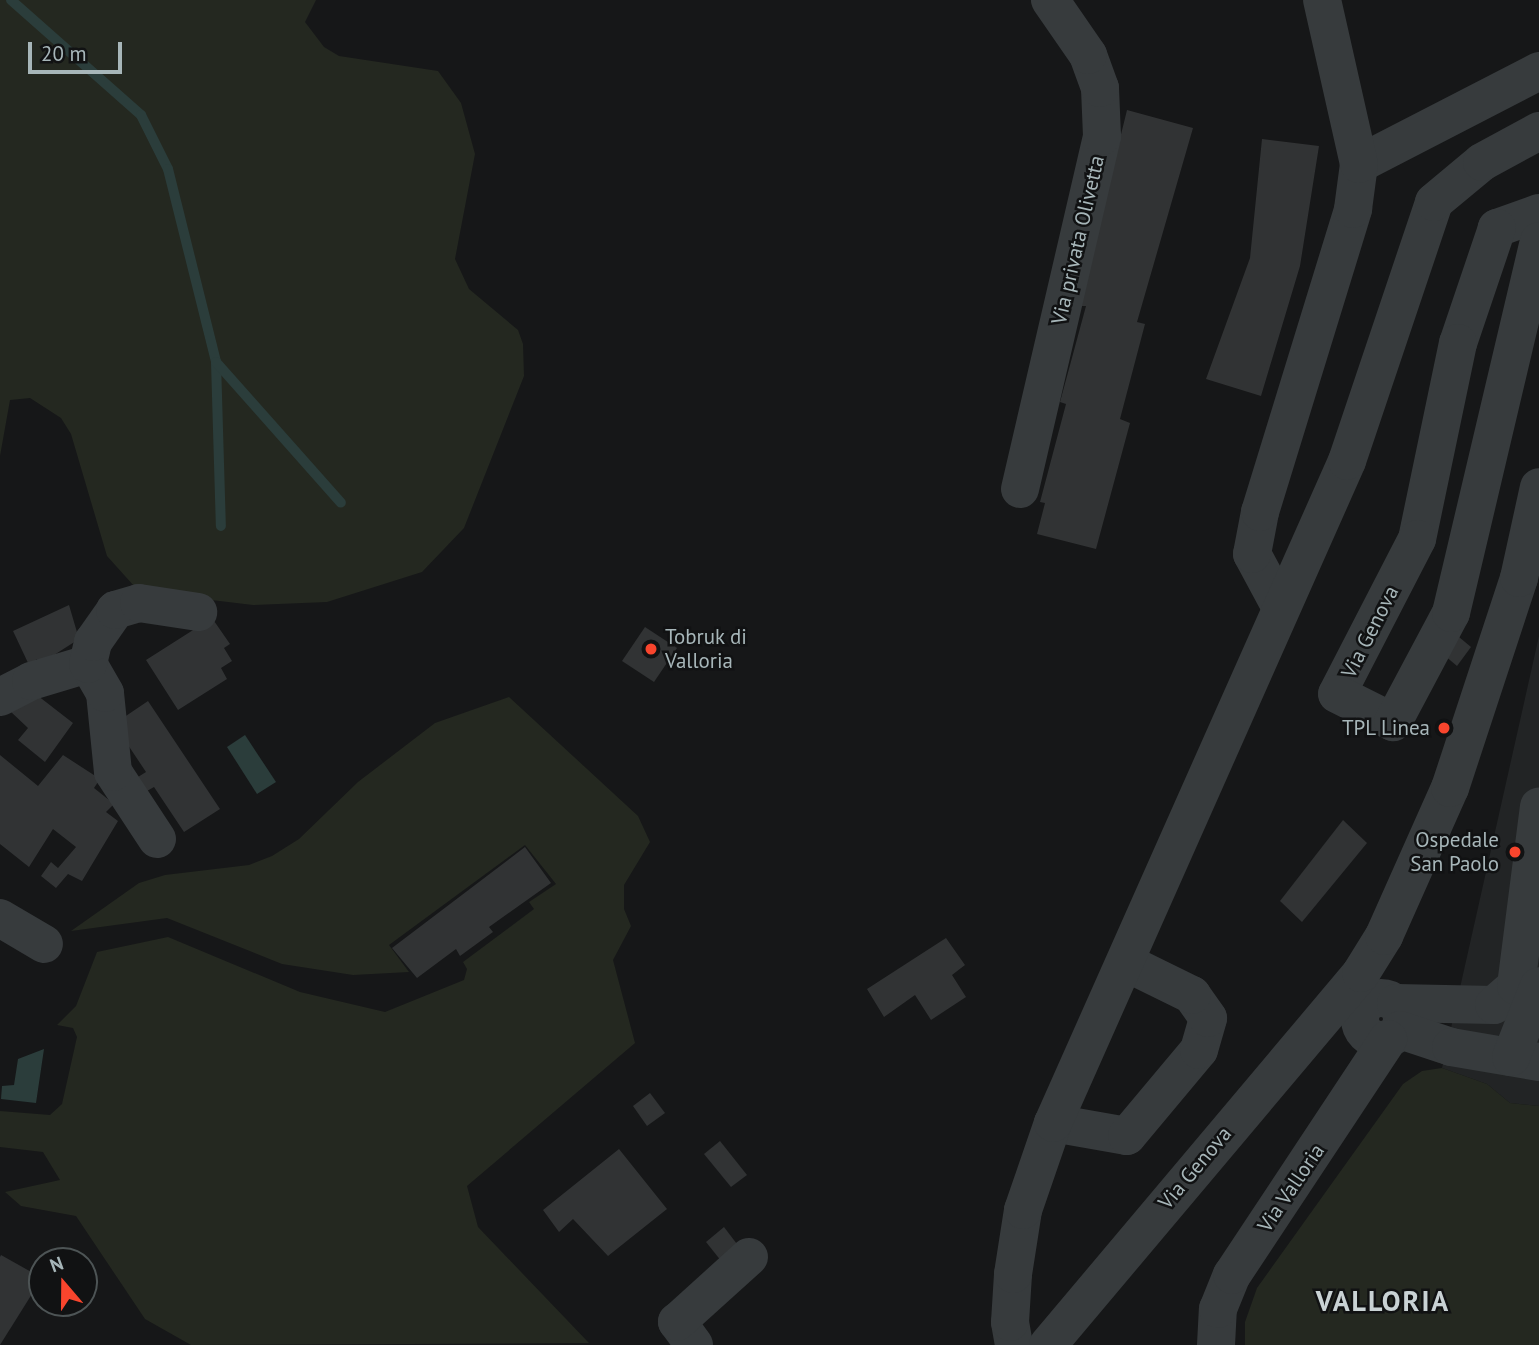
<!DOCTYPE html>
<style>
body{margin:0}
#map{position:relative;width:1539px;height:1345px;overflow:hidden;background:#161718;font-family:"PT Sans",sans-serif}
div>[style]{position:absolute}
.built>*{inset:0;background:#222425}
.green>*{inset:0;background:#242820}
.water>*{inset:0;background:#2b3d3b}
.stream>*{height:10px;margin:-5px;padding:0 5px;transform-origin:5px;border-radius:5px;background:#2b3d3b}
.building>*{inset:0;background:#313334}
.minor>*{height:38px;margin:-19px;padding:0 19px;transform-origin:19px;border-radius:19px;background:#373b3d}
.minor>.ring{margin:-19px;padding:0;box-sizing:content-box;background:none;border:38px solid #373b3d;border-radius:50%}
.dots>*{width:19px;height:19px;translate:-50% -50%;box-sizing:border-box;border:4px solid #111213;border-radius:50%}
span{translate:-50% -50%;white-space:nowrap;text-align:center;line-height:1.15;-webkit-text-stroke:5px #111213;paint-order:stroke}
.street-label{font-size:21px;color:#a7b6b9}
.poi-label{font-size:21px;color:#a7b6b9}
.left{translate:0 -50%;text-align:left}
.right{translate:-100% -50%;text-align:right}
.district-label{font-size:28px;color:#c9d2d4;font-weight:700;letter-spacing:2px}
.north{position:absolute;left:28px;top:1247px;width:70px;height:70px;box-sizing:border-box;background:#111213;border:2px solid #4d5455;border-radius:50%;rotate:340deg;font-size:19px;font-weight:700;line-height:28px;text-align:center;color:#a7b6b9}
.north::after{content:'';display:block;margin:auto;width:24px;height:32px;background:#f9452d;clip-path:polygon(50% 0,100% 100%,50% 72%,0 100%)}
.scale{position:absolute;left:28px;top:42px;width:94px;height:32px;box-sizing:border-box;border:4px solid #a7b6b9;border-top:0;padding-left:9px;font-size:21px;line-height:24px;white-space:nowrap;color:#a7b6b9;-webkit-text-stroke:5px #111213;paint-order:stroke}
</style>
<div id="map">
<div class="built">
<div style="clip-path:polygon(1539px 636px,1539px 1106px,1510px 1103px,1487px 1084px,1442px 1068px)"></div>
</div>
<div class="green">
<div style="clip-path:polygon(0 0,316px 0,305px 22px,324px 47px,339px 56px,438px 71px,461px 103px,475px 154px,455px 259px,469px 289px,518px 330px,523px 344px,524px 376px,464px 528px,422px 572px,327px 602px,253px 605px,153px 593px,134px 586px,107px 556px,71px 434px,61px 418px,30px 398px,10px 400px,0 456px)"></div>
<div style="clip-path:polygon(509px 697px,638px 816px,650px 842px,624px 885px,624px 909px,631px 926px,613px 960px,635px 1043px,467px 1186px,478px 1227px,589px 1343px,191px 1345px,145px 1319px,76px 1216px,21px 1206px,5px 1192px,60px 1180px,43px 1152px,0 1147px,0 1111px,50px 1115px,62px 1104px,77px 1037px,73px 1028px,57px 1025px,76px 1006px,97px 952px,168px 937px,300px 992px,385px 1012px,464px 980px,467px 969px,463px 962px,534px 909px,529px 902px,556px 884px,525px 845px,389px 945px,409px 972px,353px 975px,282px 964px,167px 918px,71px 931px,139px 883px,165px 875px,249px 865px,272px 856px,299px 839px,358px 782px,435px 723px)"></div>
<div style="clip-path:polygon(1442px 1068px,1487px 1084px,1510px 1103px,1539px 1106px,1539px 1345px,1245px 1345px,1245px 1322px,1257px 1288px,1403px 1084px,1422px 1071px)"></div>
</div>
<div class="water">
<div style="clip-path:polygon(245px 735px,276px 782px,257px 794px,227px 747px)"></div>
<div style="clip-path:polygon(44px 1049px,36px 1103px,1px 1099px,2px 1086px,14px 1085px,18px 1059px)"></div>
</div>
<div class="stream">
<div style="left:11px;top:0;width:174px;rotate:41.5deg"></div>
<div style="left:141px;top:115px;width:60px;rotate:63.4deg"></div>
<div style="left:168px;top:169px;width:199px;rotate:76deg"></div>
<div style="left:216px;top:362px;width:164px;rotate:88.3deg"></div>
<div style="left:216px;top:362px;width:188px;rotate:48.4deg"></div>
</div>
<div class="building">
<div style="clip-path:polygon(1127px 110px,1193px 128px,1137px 322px,1145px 324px,1120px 419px,1130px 423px,1096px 549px,1037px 534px,1045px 503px,1040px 502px,1066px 404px,1060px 402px,1086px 306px,1079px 306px)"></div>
<div style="clip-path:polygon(1262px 139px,1319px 146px,1300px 266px,1261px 396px,1206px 379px,1250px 258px)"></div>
<div style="clip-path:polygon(69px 605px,79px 639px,40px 664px,37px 659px,29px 665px,13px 631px)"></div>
<div style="clip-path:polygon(212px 618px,230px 644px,224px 648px,232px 661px,221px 668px,227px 679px,178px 710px,146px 660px)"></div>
<div style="clip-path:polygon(645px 627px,677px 648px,654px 682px,622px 661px)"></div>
<div style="clip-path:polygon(1459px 637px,1471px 647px,1457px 666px,1444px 655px)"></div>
<div style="clip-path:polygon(33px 692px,73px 723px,45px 762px,18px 740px,28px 728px,10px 711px)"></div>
<div style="clip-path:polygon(148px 701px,220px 809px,184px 832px,154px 787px,147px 791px,138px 777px,146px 772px,114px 724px)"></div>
<div style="clip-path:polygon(0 755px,38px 786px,63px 755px,100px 779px,94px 788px,114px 804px,106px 812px,118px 821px,82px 881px,68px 874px,56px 888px,41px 876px,51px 862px,58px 868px,76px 847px,53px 829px,29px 867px,0 844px)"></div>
<div style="clip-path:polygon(1343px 820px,1367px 843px,1302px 922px,1280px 901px)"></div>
<div style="clip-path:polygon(525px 847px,551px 883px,489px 927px,493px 932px,460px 956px,456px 949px,417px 978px,392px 948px)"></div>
<div style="clip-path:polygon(946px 938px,965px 965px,952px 975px,966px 997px,931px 1020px,915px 995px,884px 1017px,867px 989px)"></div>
<div style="clip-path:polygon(650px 1093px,665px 1113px,647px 1126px,633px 1106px)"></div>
<div style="clip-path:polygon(720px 1141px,747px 1175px,731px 1187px,704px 1154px)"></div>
<div style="clip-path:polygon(619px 1149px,667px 1209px,608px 1256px,573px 1219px,559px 1232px,543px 1210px)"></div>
<div style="clip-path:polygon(724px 1227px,740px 1248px,722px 1262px,706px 1242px)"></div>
<div style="clip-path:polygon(1px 1255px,42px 1278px,0 1345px,0 1257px)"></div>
</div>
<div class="minor">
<div style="left:1359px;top:164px;width:203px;rotate:-27.3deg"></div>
<div style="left:1539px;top:213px;width:45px;rotate:160.3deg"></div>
<div style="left:1497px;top:228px;width:121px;rotate:108.7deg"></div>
<div style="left:1458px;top:343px;width:200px;rotate:101.8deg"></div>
<div style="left:1417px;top:539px;width:174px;rotate:117.3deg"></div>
<div style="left:1337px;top:694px;width:63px;rotate:26.6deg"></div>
<div style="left:1393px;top:722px;width:123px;rotate:-62deg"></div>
<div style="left:1451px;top:613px;width:382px;rotate:-76.7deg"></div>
<div style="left:1020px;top:489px;width:362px;rotate:-76.9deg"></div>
<div style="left:1102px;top:136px;width:48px;rotate:-92.4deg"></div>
<div style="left:1100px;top:88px;width:35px;rotate:-110deg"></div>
<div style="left:1088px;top:55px;width:67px;rotate:-124.6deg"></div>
<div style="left:1280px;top:606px;width:59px;rotate:-118.3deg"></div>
<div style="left:1252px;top:554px;width:43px;rotate:-79.2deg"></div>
<div style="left:1260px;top:512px;width:317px;rotate:-72.9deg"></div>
<div style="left:1353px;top:209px;width:45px;rotate:-82.4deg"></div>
<div style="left:1359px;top:164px;width:168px;rotate:-102.7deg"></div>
<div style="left:0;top:697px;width:35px;rotate:-27deg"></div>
<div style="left:31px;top:681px;width:59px;rotate:-16.6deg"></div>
<div style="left:157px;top:839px;width:80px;rotate:-123.3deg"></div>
<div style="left:113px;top:772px;width:79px;rotate:-95.8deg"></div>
<div style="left:105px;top:693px;width:34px;rotate:-120deg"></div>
<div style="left:88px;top:664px;width:23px;rotate:-77deg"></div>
<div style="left:93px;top:642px;width:39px;rotate:-55deg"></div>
<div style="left:115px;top:610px;width:25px;rotate:-16deg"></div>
<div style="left:139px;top:603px;width:60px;rotate:8.7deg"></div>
<div style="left:0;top:918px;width:51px;rotate:30.6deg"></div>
<div class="ring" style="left:1360px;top:998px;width:4px;height:4px"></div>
<div style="left:1396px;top:1003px;width:98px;rotate:1.2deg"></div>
<div style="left:1494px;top:1005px;width:29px;rotate:-41deg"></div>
<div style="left:1516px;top:986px;width:181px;rotate:-82.7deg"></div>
<div style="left:1400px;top:1030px;width:54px;rotate:18.4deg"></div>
<div style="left:1451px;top:1047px;width:89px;rotate:9.7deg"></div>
<div style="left:1511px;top:1057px;width:76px;rotate:-68.5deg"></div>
<div style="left:1053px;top:1123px;width:75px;rotate:10deg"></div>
<div style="left:1127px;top:1136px;width:112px;rotate:-50.1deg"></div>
<div style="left:1199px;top:1050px;width:33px;rotate:-74deg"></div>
<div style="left:1208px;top:1018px;width:28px;rotate:-125deg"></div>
<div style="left:1192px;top:995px;width:72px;rotate:-153.8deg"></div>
<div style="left:694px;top:1345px;width:29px;rotate:-126deg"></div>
<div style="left:677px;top:1322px;width:97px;rotate:-42.1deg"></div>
<div style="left:1014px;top:1345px;width:23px;rotate:-100deg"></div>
<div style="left:1010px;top:1322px;width:48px;rotate:-86.4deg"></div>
<div style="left:1013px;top:1274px;width:65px;rotate:-81.1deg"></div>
<div style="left:1023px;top:1210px;width:92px;rotate:-71deg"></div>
<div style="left:1053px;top:1123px;width:724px;rotate:-66.05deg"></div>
<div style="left:1347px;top:461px;width:273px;rotate:-71.4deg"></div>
<div style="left:1434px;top:202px;width:62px;rotate:-39.8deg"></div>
<div style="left:1482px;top:162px;width:65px;rotate:-28.5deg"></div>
<div style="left:1048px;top:1345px;width:486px;rotate:-49.9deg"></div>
<div style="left:1361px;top:973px;width:44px;rotate:-58.1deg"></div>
<div style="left:1384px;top:936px;width:162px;rotate:-66deg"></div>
<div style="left:1450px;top:788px;width:221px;rotate:-71.8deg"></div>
<div style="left:1519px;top:578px;width:93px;rotate:-77.6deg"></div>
<div style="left:1216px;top:1345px;width:36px;rotate:-87deg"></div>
<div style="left:1218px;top:1309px;width:37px;rotate:-68deg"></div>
<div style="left:1232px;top:1275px;width:283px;rotate:-56.5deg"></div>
</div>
<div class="dots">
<div style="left:651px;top:649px;background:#f9452d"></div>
<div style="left:1444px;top:728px;background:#f9452d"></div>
<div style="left:1515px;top:852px;background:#f9452d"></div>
</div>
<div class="street-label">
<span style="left:1078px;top:240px;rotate:-77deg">Via privata Olivetta</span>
<span style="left:1370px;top:632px;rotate:-63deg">Via Genova</span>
<span style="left:1195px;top:1168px;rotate:-50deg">Via Genova</span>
<span style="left:1291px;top:1188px;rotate:-56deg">Via Valloria</span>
</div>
<div class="poi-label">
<span class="left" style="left:665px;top:649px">Tobruk di<br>Valloria</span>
<span class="right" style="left:1430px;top:728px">TPL Linea</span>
<span class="right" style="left:1499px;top:852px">Ospedale<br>San Paolo</span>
</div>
<div class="district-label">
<span style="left:1383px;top:1301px">VALLORIA</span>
</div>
<div class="north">N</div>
<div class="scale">20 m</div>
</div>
